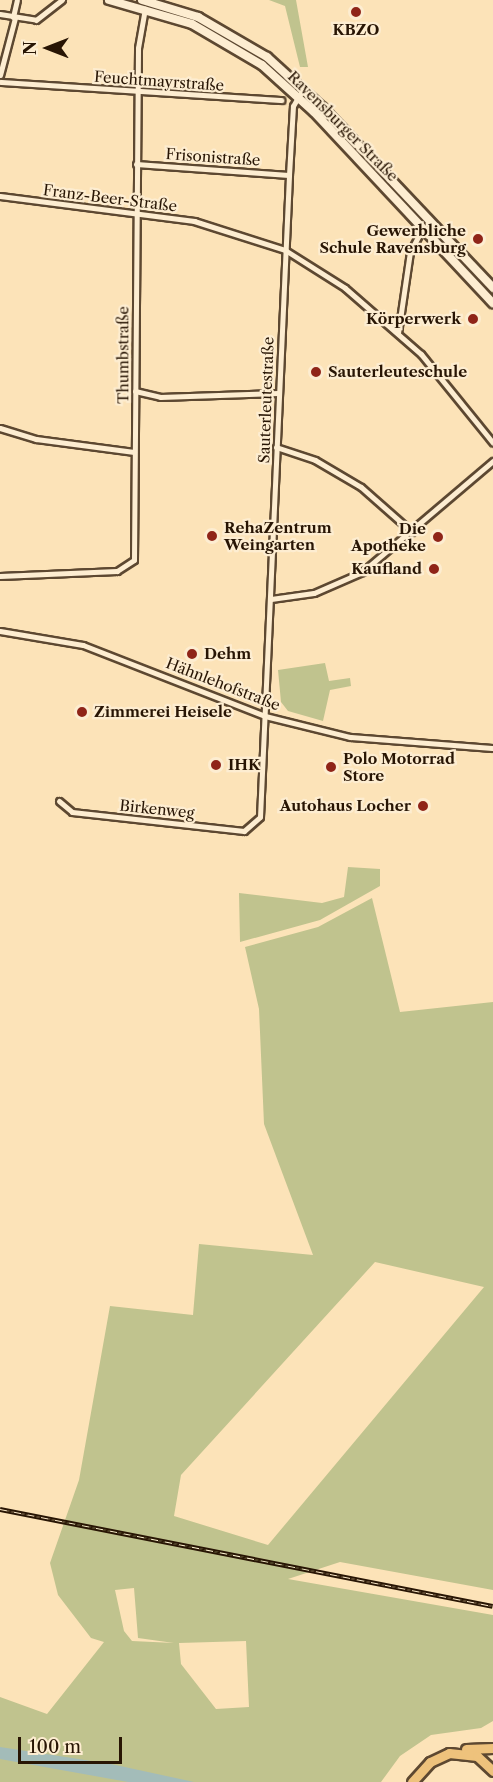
<!DOCTYPE html>
<meta charset="utf-8">
<style>
body{margin:0}
#map{position:relative;width:493px;height:1782px;overflow:hidden;background:#fce3b8;font-family:"Libre Caslon Text",serif}
div>[style]{position:absolute}
.green>*{inset:0;background:#c0c38e}
.water>*{inset:0;background:#a3bcb9}
.roads{filter:drop-shadow(2px 0 #5d4831) drop-shadow(-2px 0 #5d4831) drop-shadow(0 2px #5d4831) drop-shadow(0 -2px #5d4831)}
.street>*{height:5px;margin:-2.5px;padding:0 2.5px;transform-origin:2.5px;border-radius:2.5px;background:#fdedd1}
.secondary>*{height:8px;margin:-4px;padding:0 4px;transform-origin:4px;border-radius:4px;background:#fdedd1}
.highway>*{height:9px;margin:-4.5px;padding:0 4.5px;transform-origin:4.5px;border-radius:4.5px;background:#eec27c}
.rail>*{height:4.5px;margin-top:-2.25px;transform-origin:0;background:repeating-linear-gradient(90deg,#fdedd1 0 7px,#281504 0 14px);box-sizing:border-box;border-block:2px solid #281504}
.dots>*{width:16px;height:16px;translate:-50% -50%;box-sizing:border-box;border:3px solid #fdedd1;border-radius:50%}
span{translate:-50% -50%;white-space:nowrap;text-align:center;line-height:1.15;-webkit-text-stroke:4.5px #fdedd1;paint-order:stroke}
.poi-label{font-size:15px;color:#281504;font-weight:700}
.right{translate:-100% -50%;text-align:right}
.left{translate:0 -50%;text-align:left}
.street-label{font-size:15px;color:#281504}
.north{position:absolute;left:18px;top:18px;width:60px;height:60px;-webkit-text-stroke:4px #fdedd1;paint-order:stroke;rotate:270deg;font-size:16px;font-weight:700;line-height:24px;text-align:center;color:#281504}
.north::after{content:'';display:block;margin:auto;width:21px;height:27px;background:#281504;clip-path:polygon(50% 0,100% 100%,50% 72%,0 100%)}
.scale{position:absolute;left:18px;top:1737px;width:104px;height:27px;box-sizing:border-box;border:3px solid #281504;border-top:0;padding-left:8px;font-size:18px;line-height:21px;white-space:nowrap;color:#281504;-webkit-text-stroke:4px #fdedd1;paint-order:stroke}
</style>
<div id="map">
<div class="green">
<div style="clip-path:polygon(269px 0,296px 0,308px 67px,300px 67px,285px 6px)"></div>
<div style="clip-path:polygon(365px 161px,374px 167px,493px 298px)"></div>
<div style="clip-path:polygon(325px 663px,329px 681px,350px 678px,351px 686px,330px 690px,323px 721px,288px 711px,281px 702px,278px 670px)"></div>
<div style="clip-path:polygon(348px 867px,380px 869px,380px 886px,320px 920px,240px 942px,239px 893px,322px 903px,344px 897px)"></div>
<div style="clip-path:polygon(evenodd,372px 898px,400px 1012px,493px 1002px,493px 1590px,340px 1562px,288px 1579px,493px 1615px,493px 1721px,481px 1728px,431px 1735px,400px 1756px,381px 1782px,0 1782px,0 1697px,47px 1714px,104px 1642px,91px 1638px,58px 1595px,50px 1563px,79px 1480px,110px 1306px,193px 1315px,199px 1244px,313px 1255px,264px 1124px,259px 1009px,245px 947px,318px 927px,372px 898px,375px 1262px,484px 1287px,268px 1545px,174px 1516px,181px 1475px,375px 1262px,372px 898px,134px 1588px,138px 1638px,174px 1643px,132px 1641px,124px 1631px,115px 1590px,134px 1588px,372px 898px,246px 1641px,249px 1707px,216px 1709px,181px 1664px,179px 1643px,246px 1641px)"></div>
</div>
<div class="water">
<div style="clip-path:polygon(0 1747px,111px 1764px,194px 1782px,128px 1782px,0 1759px)"></div>
</div>
<div class="roads">
<div class="street">
<div style="left:0;top:14px;width:36px;rotate:9deg"></div>
<div style="left:36px;top:20px;width:33px;rotate:-38deg"></div>
<div style="left:13px;top:17px;width:17px;rotate:-77deg"></div>
<div style="left:0;top:75px;width:59px;rotate:-75.3deg"></div>
<div style="left:0;top:82px;width:282px;rotate:3.7deg"></div>
<div style="left:136px;top:164px;width:153px;rotate:4.1deg"></div>
<div style="left:0;top:196px;width:196px;rotate:7.3deg"></div>
<div style="left:194px;top:221px;width:96px;rotate:17.7deg"></div>
<div style="left:285px;top:250px;width:71px;rotate:32.3deg"></div>
<div style="left:345px;top:288px;width:101px;rotate:41deg"></div>
<div style="left:421px;top:354px;width:114px;rotate:51deg"></div>
<div style="left:398px;top:333px;width:82px;rotate:-81.6deg"></div>
<div style="left:410px;top:252px;width:27px;rotate:-62deg"></div>
<div style="left:135px;top:391px;width:26px;rotate:13deg"></div>
<div style="left:160px;top:397px;width:118px;rotate:-1.9deg"></div>
<div style="left:0;top:428px;width:38px;rotate:17deg"></div>
<div style="left:36px;top:439px;width:99px;rotate:7.6deg"></div>
<div style="left:276px;top:447px;width:41px;rotate:18.4deg"></div>
<div style="left:315px;top:460px;width:53px;rotate:30.4deg"></div>
<div style="left:361px;top:487px;width:68px;rotate:41.4deg"></div>
<div style="left:0;top:576px;width:117px;rotate:-2.4deg"></div>
<div style="left:117px;top:571px;width:20px;rotate:-33deg"></div>
<div style="left:134px;top:560px;width:512px;rotate:-89.55deg"></div>
<div style="left:138px;top:48px;width:40px;rotate:-80deg"></div>
<div style="left:271px;top:599px;width:43px;rotate:-7.9deg"></div>
<div style="left:314px;top:593px;width:52px;rotate:-23.6deg"></div>
<div style="left:362px;top:572px;width:172px;rotate:-40.3deg"></div>
<div style="left:0;top:631px;width:84px;rotate:9.6deg"></div>
<div style="left:83px;top:645px;width:195px;rotate:21.3deg"></div>
<div style="left:265px;top:716px;width:88px;rotate:13.9deg"></div>
<div style="left:350px;top:737px;width:143px;rotate:4.4deg"></div>
<div style="left:59px;top:801px;width:17px;rotate:40deg"></div>
<div style="left:72px;top:812px;width:173px;rotate:6.3deg"></div>
<div style="left:244px;top:831px;width:21px;rotate:-41deg"></div>
<div style="left:260px;top:817px;width:643px;rotate:-87.41deg"></div>
<div style="left:289px;top:175px;width:69px;rotate:-86.7deg"></div>
<div style="left:293px;top:106px;width:20px;rotate:-60deg"></div>
</div>
<div class="secondary">
<div style="left:109px;top:0;width:86px;rotate:16.1deg"></div>
<div style="left:192px;top:24px;width:81px;rotate:30.4deg"></div>
<div style="left:262px;top:65px;width:70px;rotate:42.1deg"></div>
<div style="left:314px;top:112px;width:262px;rotate:46.9deg"></div>
<div style="left:142px;top:0;width:59px;rotate:16.9deg"></div>
<div style="left:198px;top:17px;width:80px;rotate:30.1deg"></div>
<div style="left:267px;top:57px;width:76px;rotate:42.3deg"></div>
<div style="left:323px;top:108px;width:248px;rotate:46.6deg"></div>
</div>
<div class="highway">
<div style="left:466px;top:1749px;width:27px;rotate:-2deg"></div>
<div style="left:412px;top:1782px;width:27px;rotate:-48deg"></div>
<div style="left:430px;top:1762px;width:21px;rotate:-25deg"></div>
<div style="left:449px;top:1753px;width:28px;rotate:6deg"></div>
<div style="left:477px;top:1756px;width:22px;rotate:43deg"></div>
</div>
</div>
<div class="rail">
<div style="left:0;top:1509px;width:502px;rotate:11.13deg"></div>
</div>
<div class="dots">
<div style="left:356px;top:12px;background:#8f2418"></div>
<div style="left:478px;top:239px;background:#8f2418"></div>
<div style="left:473px;top:319px;background:#8f2418"></div>
<div style="left:316px;top:372px;background:#8f2418"></div>
<div style="left:212px;top:536px;background:#8f2418"></div>
<div style="left:438px;top:537px;background:#8f2418"></div>
<div style="left:434px;top:569px;background:#8f2418"></div>
<div style="left:192px;top:654px;background:#8f2418"></div>
<div style="left:82px;top:712px;background:#8f2418"></div>
<div style="left:216px;top:765px;background:#8f2418"></div>
<div style="left:331px;top:767px;background:#8f2418"></div>
<div style="left:423px;top:806px;background:#8f2418"></div>
</div>
<div class="poi-label">
<span style="left:356px;top:30px">KBZO</span>
<span class="right" style="left:466px;top:239px">Gewerbliche<br>Schule Ravensburg</span>
<span class="right" style="left:461px;top:319px">Körperwerk</span>
<span class="left" style="left:328px;top:372px">Sauterleuteschule</span>
<span class="left" style="left:224px;top:536px">RehaZentrum<br>Weingarten</span>
<span class="right" style="left:426px;top:537px">Die<br>Apotheke</span>
<span class="right" style="left:422px;top:569px">Kaufland</span>
<span class="left" style="left:204px;top:654px">Dehm</span>
<span class="left" style="left:94px;top:712px">Zimmerei Heisele</span>
<span class="left" style="left:343px;top:767px">Polo Motorrad<br>Store</span>
<span class="left" style="left:228px;top:765px">IHK</span>
<span class="right" style="left:411px;top:806px">Autohaus Locher</span>
</div>
<div class="street-label">
<span style="left:159px;top:81px;rotate:4deg">Feuchtmayrstraße</span>
<span style="left:343px;top:126px;rotate:45deg">Ravensburger Straße</span>
<span style="left:213px;top:157px;rotate:4deg">Frisonistraße</span>
<span style="left:110px;top:198px;rotate:7deg">Franz-Beer-Straße</span>
<span style="left:123px;top:355px;rotate:-90deg">Thumbstraße</span>
<span style="left:266px;top:400px;rotate:-88deg">Sauterleutestraße</span>
<span style="left:223px;top:684px;rotate:21deg">Hähnlehofstraße</span>
<span style="left:157px;top:809px;rotate:6deg">Birkenweg</span>
</div>
<div class="north">N</div>
<div class="scale">100 m</div>
</div>
